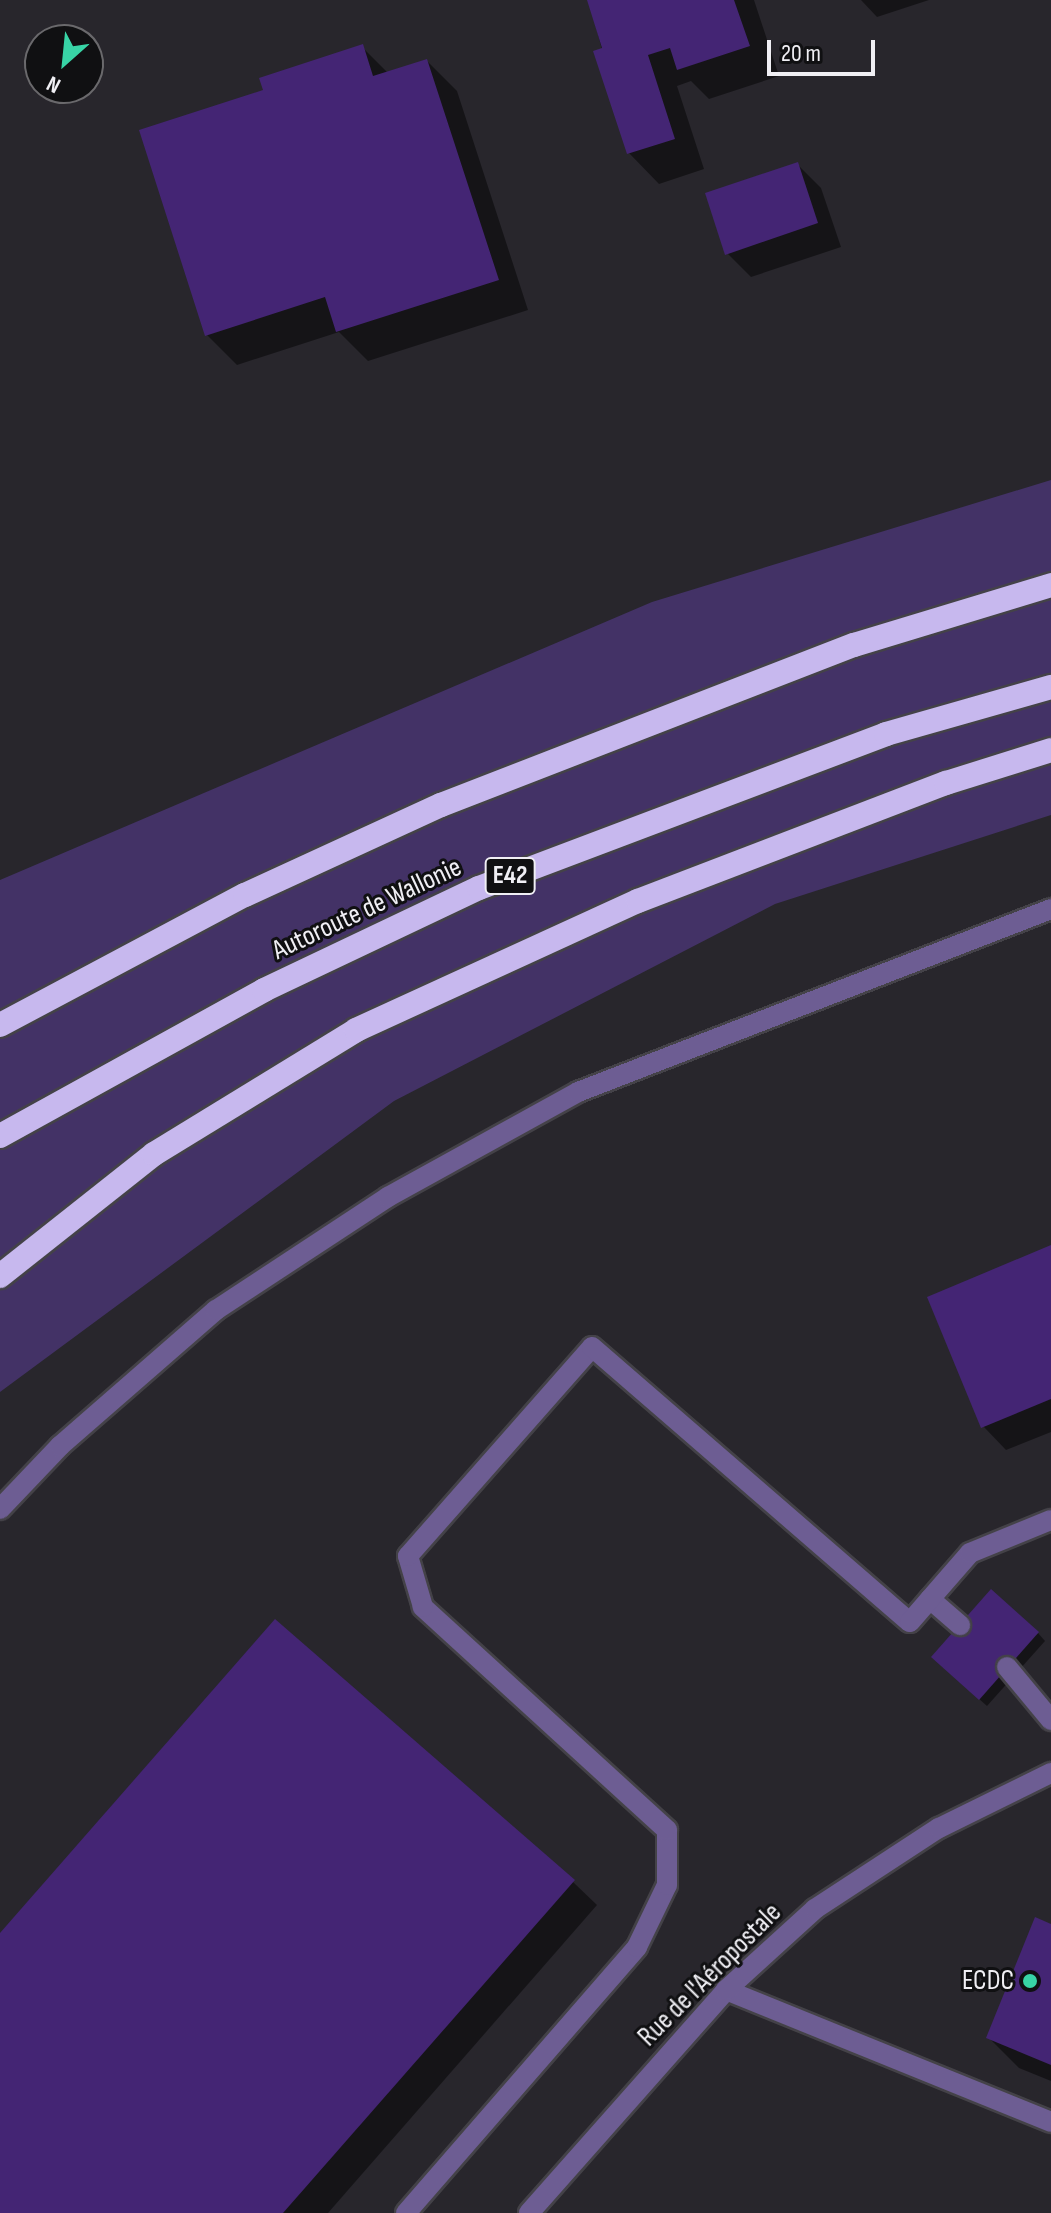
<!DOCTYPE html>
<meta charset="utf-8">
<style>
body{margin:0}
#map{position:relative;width:1051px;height:2213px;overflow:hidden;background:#28262c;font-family:"Sofia Sans Condensed",sans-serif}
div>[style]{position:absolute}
.green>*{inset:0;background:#433266}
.shadow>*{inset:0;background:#0007}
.building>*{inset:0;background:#442574}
.roads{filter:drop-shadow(2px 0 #444248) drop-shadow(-2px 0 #444248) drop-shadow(0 2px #444248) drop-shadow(0 -2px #444248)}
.service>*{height:20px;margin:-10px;padding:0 10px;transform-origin:10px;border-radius:10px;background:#6d5d93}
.minor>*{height:20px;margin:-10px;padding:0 10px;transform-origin:10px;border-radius:10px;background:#6d5d93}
.motorway>*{height:24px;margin:-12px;padding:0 12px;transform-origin:12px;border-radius:12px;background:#c7b8ee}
.dots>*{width:22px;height:22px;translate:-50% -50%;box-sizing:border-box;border:4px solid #101012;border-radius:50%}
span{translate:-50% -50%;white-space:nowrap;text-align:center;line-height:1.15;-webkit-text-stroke:6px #101012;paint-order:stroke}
.shield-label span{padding:2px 6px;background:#101012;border:2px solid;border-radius:6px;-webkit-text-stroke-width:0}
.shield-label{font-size:26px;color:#f0eff4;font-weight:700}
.street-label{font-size:28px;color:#f0eff4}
.poi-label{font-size:28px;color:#f0eff4}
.right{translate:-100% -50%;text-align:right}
.north{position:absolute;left:24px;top:24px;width:80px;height:80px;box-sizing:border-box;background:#101012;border:2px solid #6a696c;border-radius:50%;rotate:207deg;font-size:22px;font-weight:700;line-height:32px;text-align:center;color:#f0eff4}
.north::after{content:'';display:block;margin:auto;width:28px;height:36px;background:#38d4a6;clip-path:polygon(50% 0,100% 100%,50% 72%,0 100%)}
.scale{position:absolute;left:767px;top:40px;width:108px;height:36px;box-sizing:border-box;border:4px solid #f0eff4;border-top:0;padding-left:10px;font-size:24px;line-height:28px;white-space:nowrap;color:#f0eff4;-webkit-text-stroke:6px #101012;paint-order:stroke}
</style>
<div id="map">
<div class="green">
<div style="clip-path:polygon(1051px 480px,1051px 815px,775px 904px,394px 1101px,0 1392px,0 880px,652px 602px)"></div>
</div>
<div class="shadow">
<div style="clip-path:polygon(589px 0,754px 0,779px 76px,709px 99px,691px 81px,677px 86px,704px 169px,659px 184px,629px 153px)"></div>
<div style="clip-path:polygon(861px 0,929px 0,877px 17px)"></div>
<div style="clip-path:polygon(362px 47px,388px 73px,427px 61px,457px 91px,528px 310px,368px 361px,339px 332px,237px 365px,207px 335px,266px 91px)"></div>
<div style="clip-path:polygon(797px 164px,821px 188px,841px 247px,751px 277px,727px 253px)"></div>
<div style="clip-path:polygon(1051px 1248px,1051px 1432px,1006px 1450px,983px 1426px)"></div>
<div style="clip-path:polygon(1038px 1633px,1045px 1641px,987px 1706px,941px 1665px)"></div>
<div style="clip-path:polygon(573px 1882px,597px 1905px,328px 2213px,0 2213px,0 1936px)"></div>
<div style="clip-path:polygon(1051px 1926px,1051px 2081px,1019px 2068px,988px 2037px)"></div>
</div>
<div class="building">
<div style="clip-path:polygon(587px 0,734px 0,750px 46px,677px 70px,670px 48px,648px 55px,675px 139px,627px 154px,593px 51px,602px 48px)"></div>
<div style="clip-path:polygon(363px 44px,373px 76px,427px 59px,499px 280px,336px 332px,325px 297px,205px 336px,139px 130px,263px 90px,259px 78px)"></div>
<div style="clip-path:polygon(798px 162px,818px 223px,725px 255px,705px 193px)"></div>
<div style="clip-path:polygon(1051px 1245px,1051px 1399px,981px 1428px,927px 1297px)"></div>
<div style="clip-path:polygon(991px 1589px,1039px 1632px,979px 1700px,931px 1657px)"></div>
<div style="clip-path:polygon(275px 1619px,575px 1880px,283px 2213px,0 2213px,0 1933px)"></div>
<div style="clip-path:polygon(1035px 1917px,1051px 1924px,1051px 2065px,986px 2038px)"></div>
</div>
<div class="roads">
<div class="service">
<div style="left:0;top:1509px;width:87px;rotate:-46.4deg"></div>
<div style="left:60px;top:1446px;width:207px;rotate:-41.1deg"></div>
<div style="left:216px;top:1310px;width:206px;rotate:-33.3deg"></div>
<div style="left:388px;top:1197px;width:217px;rotate:-28.9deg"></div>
<div style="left:578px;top:1092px;width:507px;rotate:-21.15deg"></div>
<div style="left:930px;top:1599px;width:40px;rotate:41deg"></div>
<div style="left:1007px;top:1667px;width:69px;rotate:50.3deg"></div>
<div style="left:726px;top:1990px;width:351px;rotate:22.1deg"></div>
<div style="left:406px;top:2213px;width:352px;rotate:-49deg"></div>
<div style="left:637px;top:1947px;width:69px;rotate:-64.2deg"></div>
<div style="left:667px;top:1885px;width:55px;rotate:-90deg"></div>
<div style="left:667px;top:1830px;width:331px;rotate:-137.6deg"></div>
<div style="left:423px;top:1607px;width:53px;rotate:-106.4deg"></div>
<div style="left:408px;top:1556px;width:278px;rotate:-48.6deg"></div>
<div style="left:592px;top:1347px;width:420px;rotate:40.9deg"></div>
<div style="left:910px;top:1622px;width:91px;rotate:-49deg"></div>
<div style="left:970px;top:1553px;width:87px;rotate:-22.2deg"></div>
</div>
<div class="minor">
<div style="left:529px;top:2213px;width:298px;rotate:-48.5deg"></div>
<div style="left:726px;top:1990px;width:120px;rotate:-42.3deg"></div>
<div style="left:815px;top:1909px;width:148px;rotate:-33.2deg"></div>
<div style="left:939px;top:1828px;width:125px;rotate:-26.2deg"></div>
</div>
<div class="motorway">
<div style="left:0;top:1025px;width:277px;rotate:-28deg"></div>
<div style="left:245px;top:895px;width:216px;rotate:-24.7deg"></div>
<div style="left:441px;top:805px;width:443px;rotate:-21.2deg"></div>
<div style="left:854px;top:645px;width:206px;rotate:-16.9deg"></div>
<div style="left:0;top:1136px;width:302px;rotate:-28.9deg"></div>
<div style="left:264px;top:990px;width:238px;rotate:-25.4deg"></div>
<div style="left:479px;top:888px;width:435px;rotate:-20.7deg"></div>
<div style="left:886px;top:734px;width:172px;rotate:-15.9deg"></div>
<div style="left:0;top:1276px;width:196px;rotate:-38.4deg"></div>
<div style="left:154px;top:1154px;width:237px;rotate:-31.5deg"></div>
<div style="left:356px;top:1030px;width:310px;rotate:-24.6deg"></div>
<div style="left:638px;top:901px;width:330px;rotate:-21deg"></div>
<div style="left:946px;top:783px;width:110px;rotate:-17.4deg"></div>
</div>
</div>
<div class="dots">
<div style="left:1030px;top:1981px;background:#38d4a6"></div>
</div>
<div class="shield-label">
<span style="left:510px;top:876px">E42</span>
</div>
<div class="street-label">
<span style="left:367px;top:909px;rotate:-25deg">Autoroute de Wallonie</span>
<span style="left:710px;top:1975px;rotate:-45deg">Rue de l'Aéropostale</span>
</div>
<div class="poi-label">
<span class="right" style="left:1014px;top:1981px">ECDC</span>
</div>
<div class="north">N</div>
<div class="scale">20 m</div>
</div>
